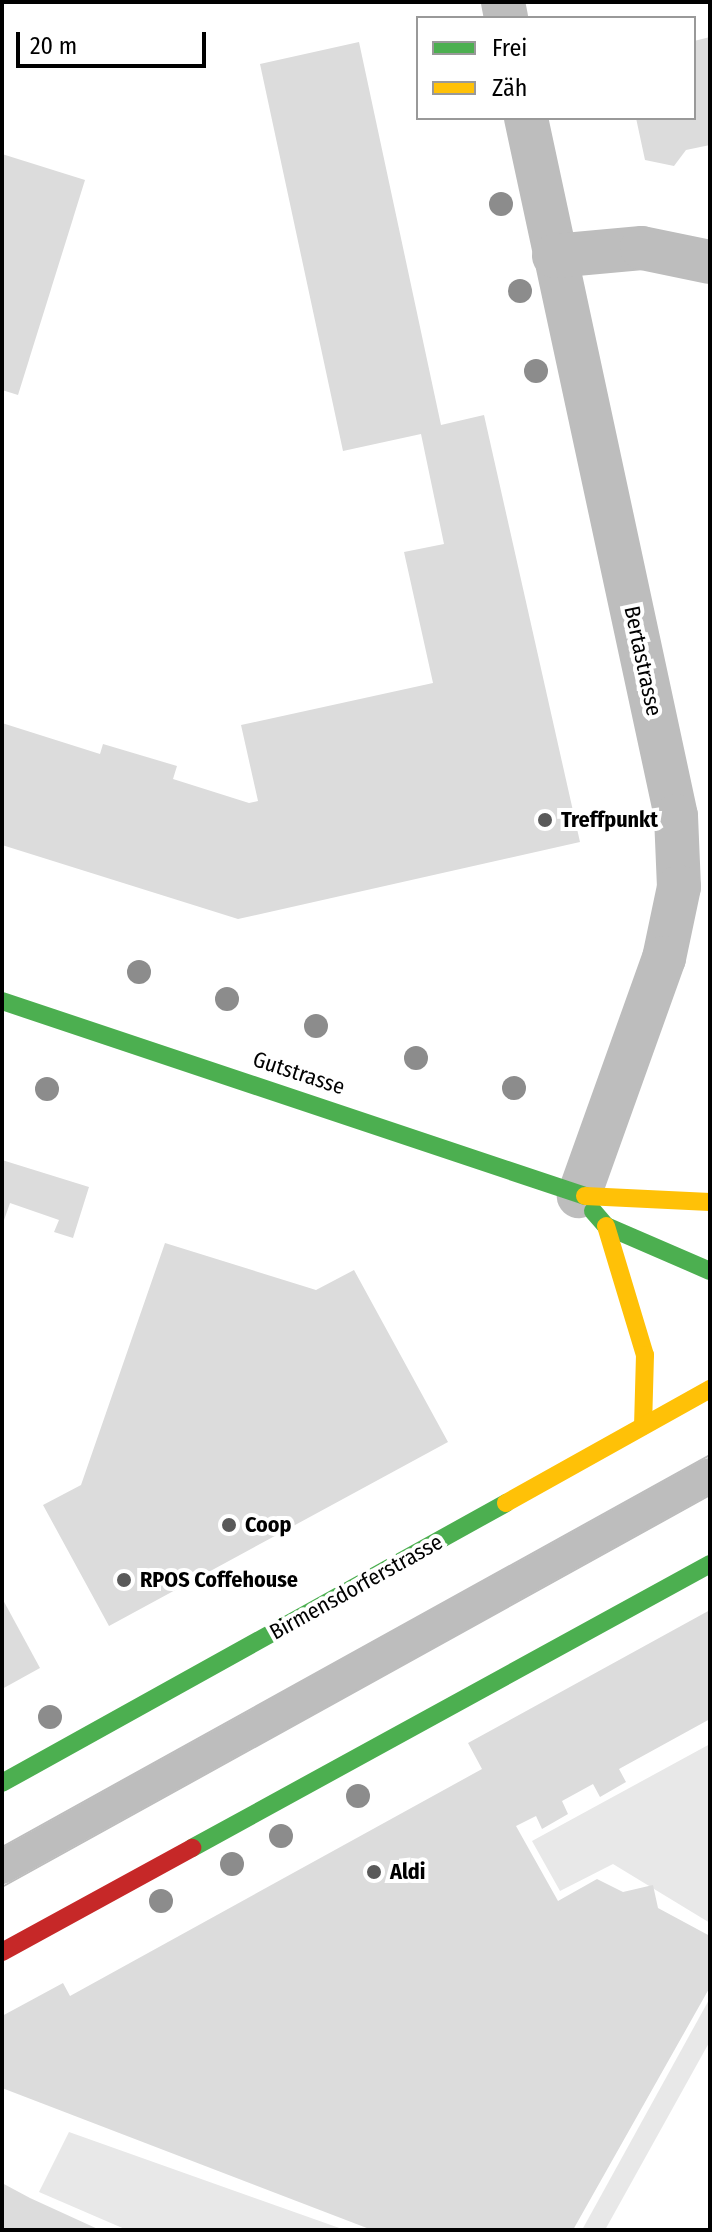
<!DOCTYPE html>
<meta charset="utf-8">
<style>
body{margin:0}
#map{position:relative;width:712px;height:2232px;overflow:hidden;background:#fff;font-family:"Fira Sans Condensed",sans-serif}
div>[style]{position:absolute}
.green>*{inset:0;background:#e8e8e8}
.building>*{inset:0;background:#dcdcdc}
.lane>*{height:34px;margin:-17px;padding:0 17px;transform-origin:17px;border-radius:17px;background:#bdbdbd}
.street>*{height:44px;margin:-22px;padding:0 22px;transform-origin:22px;border-radius:22px;background:#bdbdbd}
.fast>*{height:18px;margin:-9px;padding:0 9px;transform-origin:9px;border-radius:9px;background:#4caf50}
.slow>*{height:18px;margin:-9px;padding:0 9px;transform-origin:9px;border-radius:9px;background:#ffc107}
.jam>*{height:18px;margin:-9px;padding:0 9px;transform-origin:9px;border-radius:9px;background:#c62828}
.tram>*{height:2px;margin:-1px;padding:0 1px;transform-origin:1px;border-radius:1px;background:#bdbdbd}
.trees>*{width:24px;height:24px;margin:-12px;border-radius:50%;background:#8c8c8c}
.dots>*{width:22px;height:22px;translate:-50% -50%;box-sizing:border-box;border:4px solid #fff;border-radius:50%}
span{translate:-50% -50%;white-space:nowrap;text-align:center;line-height:1.15;-webkit-text-stroke:8px #fff;paint-order:stroke}
.street-label{font-size:22px;color:#000}
.poi-label{font-size:22px;color:#000;font-weight:700}
.left{translate:0 -50%;text-align:left}
.frame{position:absolute;inset:0;border:4px solid #000;pointer-events:none}
.legend{position:absolute;left:416px;top:16px;width:280px;height:104px;box-sizing:border-box;background:#fff;border:2px solid #999;margin:0;padding:10px 14px;list-style:none;font-size:24px;color:#000}
.legend li{display:flex;align-items:center;gap:16px;height:40px}
.legend b{width:40px;border:2px solid #999}
.scale{position:absolute;left:16px;top:32px;width:190px;height:36px;box-sizing:border-box;border:4px solid #000;border-top:0;padding-left:10px;font-size:24px;line-height:28px;white-space:nowrap;color:#000;-webkit-text-stroke:6px #fff;paint-order:stroke}
</style>
<div id="map">
<div class="green">
<div style="clip-path:polygon(710px 1744px,710px 1923px,613px 1864px,560px 1891px,532px 1841px)"></div>
<div style="clip-path:polygon(710px 1998px,710px 2041px,605px 2230px,582px 2230px)"></div>
<div style="clip-path:polygon(69px 2132px,345px 2230px,127px 2230px,39px 2192px)"></div>
</div>
<div class="building">
<div style="clip-path:polygon(710px 37px,710px 145px,686px 150px,674px 166px,645px 160px,636px 118px,694px 118px,694px 41px)"></div>
<div style="clip-path:polygon(359px 42px,441px 425px,484px 415px,580px 842px,238px 919px,2px 845px,2px 723px,100px 754px,103px 744px,177px 766px,173px 779px,249px 803px,258px 801px,241px 725px,433px 683px,404px 552px,444px 544px,421px 434px,343px 451px,260px 64px)"></div>
<div style="clip-path:polygon(2px 154px,85px 180px,18px 395px,2px 390px)"></div>
<div style="clip-path:polygon(2px 1160px,89px 1187px,73px 1238px,54px 1232px,59px 1220px,10px 1203px,2px 1226px)"></div>
<div style="clip-path:polygon(165px 1243px,316px 1290px,354px 1270px,448px 1442px,109px 1626px,43px 1505px,81px 1485px)"></div>
<div style="clip-path:polygon(2px 1598px,40px 1668px,2px 1689px)"></div>
<div style="clip-path:polygon(710px 1610px,710px 1719px,619px 1769px,626px 1782px,600px 1797px,593px 1784px,562px 1801px,568px 1814px,542px 1829px,536px 1816px,516px 1826px,558px 1901px,597px 1879px,623px 1892px,653px 1885px,658px 1908px,710px 1936px,710px 1987px,573px 2230px,372px 2230px,2px 2088px,2px 2016px,63px 1983px,70px 1996px,482px 1769px,468px 1743px)"></div>
<div style="clip-path:polygon(2px 2183px,30px 2198px,100px 2230px,2px 2230px)"></div>
</div>
<div class="lane">
<div style="left:2px;top:1867px;width:809px;rotate:-28.97deg"></div>
</div>
<div class="street">
<div style="left:503px;top:2px;width:16px;rotate:79deg"></div>
<div style="left:526px;top:118px;width:714px;rotate:77.87deg"></div>
<div style="left:676px;top:816px;width:71px;rotate:87.6deg"></div>
<div style="left:679px;top:887px;width:73px;rotate:101.9deg"></div>
<div style="left:664px;top:958px;width:253px;rotate:109.7deg"></div>
<div style="left:554px;top:256px;width:88px;rotate:-5.2deg"></div>
<div style="left:642px;top:248px;width:69px;rotate:11.6deg"></div>
</div>
<div class="fast">
<div style="left:2px;top:1001px;width:615px;rotate:18.49deg"></div>
<div style="left:593px;top:1211px;width:20px;rotate:49deg"></div>
<div style="left:606px;top:1226px;width:113px;rotate:23.4deg"></div>
<div style="left:2px;top:1783px;width:577px;rotate:-29.05deg"></div>
<div style="left:192px;top:1848px;width:591px;rotate:-28.73deg"></div>
</div>
<div class="slow">
<div style="left:585px;top:1196px;width:125px;rotate:2.7deg"></div>
<div style="left:606px;top:1226px;width:135px;rotate:73.2deg"></div>
<div style="left:645px;top:1355px;width:71px;rotate:91.6deg"></div>
<div style="left:506px;top:1503px;width:234px;rotate:-29.2deg"></div>
</div>
<div class="jam">
<div style="left:2px;top:1952px;width:217px;rotate:-28.7deg"></div>
</div>
<div class="tram">
<div style="left:2px;top:1847px;width:809px;rotate:-28.97deg"></div>
<div style="left:2px;top:1887px;width:809px;rotate:-28.97deg"></div>
</div>
<div class="trees">
<div style="left:501px;top:204px"></div>
<div style="left:520px;top:291px"></div>
<div style="left:536px;top:371px"></div>
<div style="left:139px;top:972px"></div>
<div style="left:227px;top:999px"></div>
<div style="left:316px;top:1026px"></div>
<div style="left:416px;top:1058px"></div>
<div style="left:514px;top:1088px"></div>
<div style="left:47px;top:1089px"></div>
<div style="left:50px;top:1717px"></div>
<div style="left:358px;top:1796px"></div>
<div style="left:281px;top:1836px"></div>
<div style="left:232px;top:1864px"></div>
<div style="left:161px;top:1901px"></div>
</div>
<div class="dots">
<div style="left:545px;top:820px;background:#595959"></div>
<div style="left:229px;top:1525px;background:#595959"></div>
<div style="left:124px;top:1580px;background:#595959"></div>
<div style="left:374px;top:1872px;background:#595959"></div>
</div>
<div class="street-label">
<span style="left:643px;top:661px;rotate:78deg">Bertastrasse</span>
<span style="left:299px;top:1073px;rotate:18deg">Gutstrasse</span>
<span style="left:356px;top:1587px;rotate:-29deg">Birmensdorferstrasse</span>
</div>
<div class="poi-label">
<span class="left" style="left:561px;top:820px">Treffpunkt</span>
<span class="left" style="left:245px;top:1525px">Coop</span>
<span class="left" style="left:140px;top:1580px">RPOS Coffehouse</span>
<span class="left" style="left:390px;top:1872px">Aldi</span>
</div>
<div class="frame"></div>
<ul class="legend">
<li><b style="height:10px;background:#4caf50"></b>Frei</li>
<li><b style="height:10px;background:#ffc107"></b>Zäh</li>
</ul>
<div class="scale">20 m</div>
</div>
